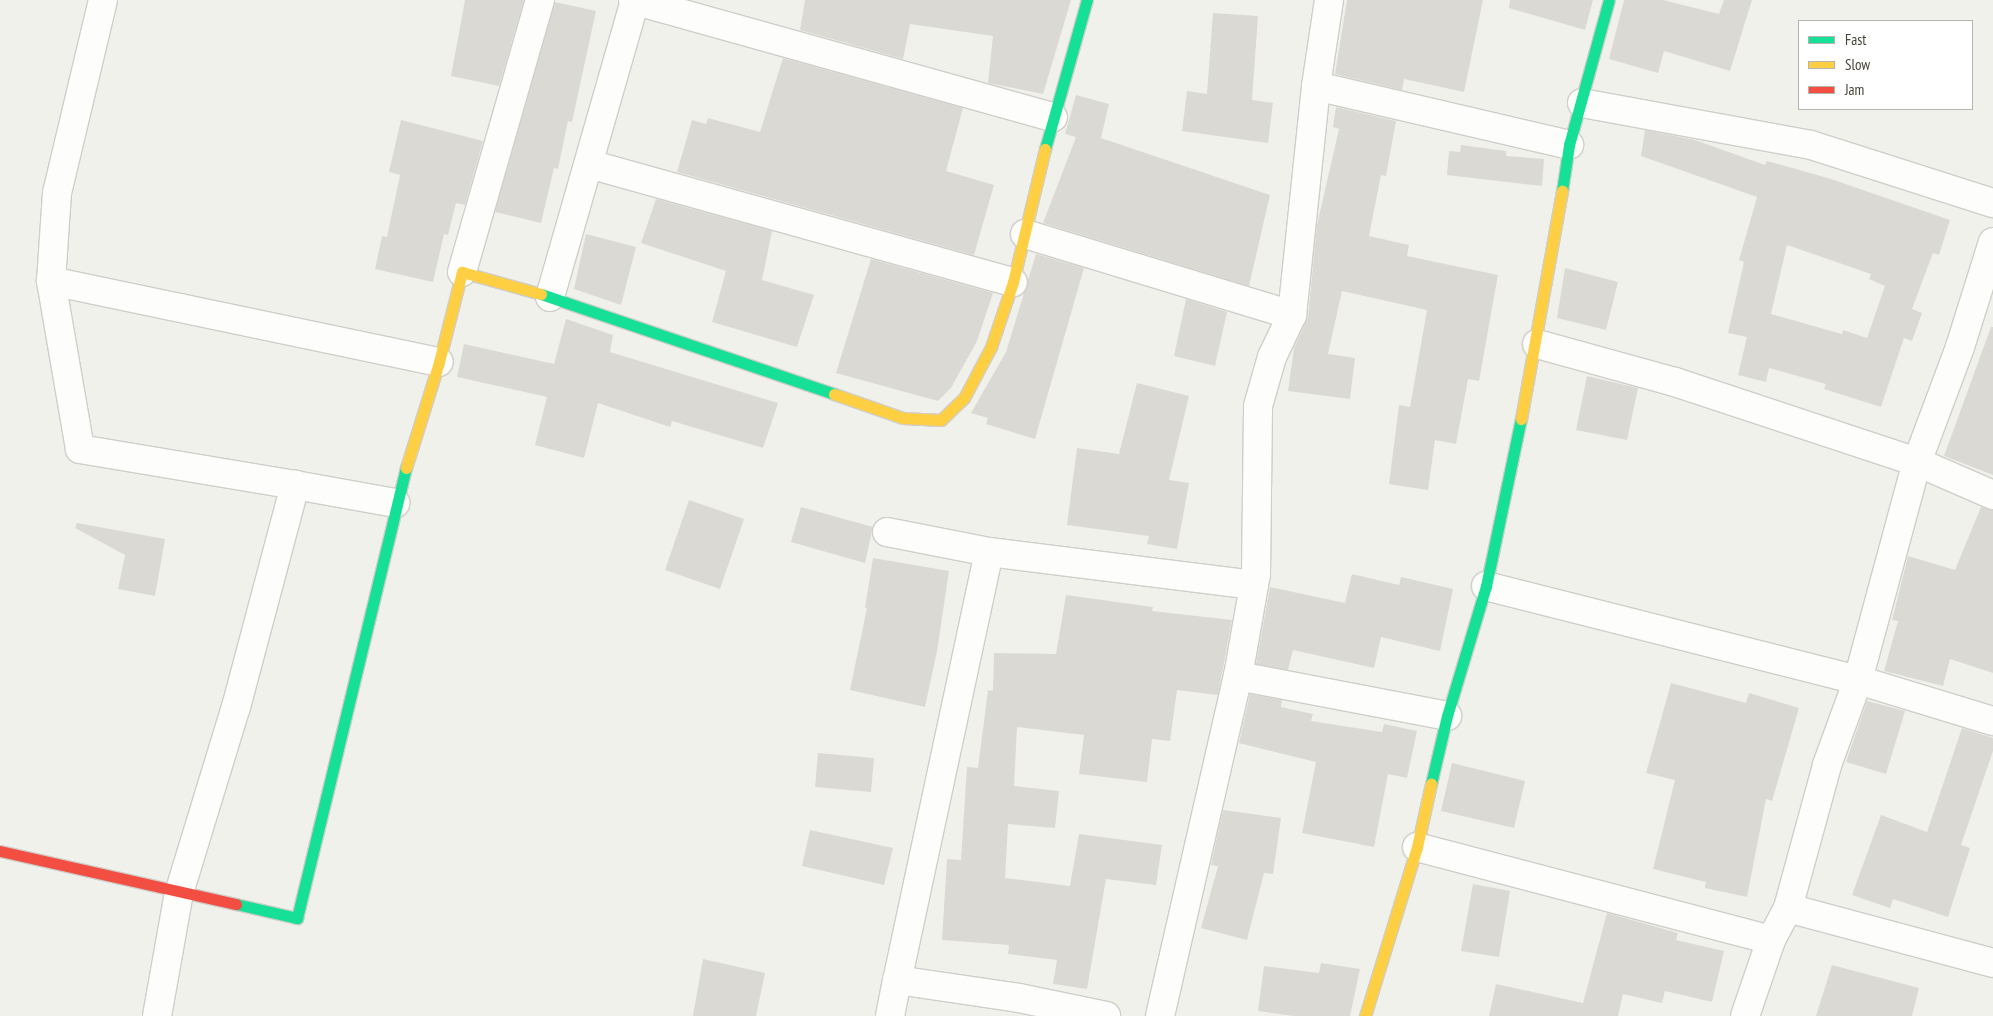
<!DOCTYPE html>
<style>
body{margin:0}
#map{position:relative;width:1993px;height:1016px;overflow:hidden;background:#f1f1ec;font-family:"PT Sans Narrow",sans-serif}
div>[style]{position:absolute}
.building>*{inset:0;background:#dbd9d4}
.roads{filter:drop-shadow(1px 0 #cfcec9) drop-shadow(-1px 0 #cfcec9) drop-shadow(0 1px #cfcec9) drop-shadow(0 -1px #cfcec9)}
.street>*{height:28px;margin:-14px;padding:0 14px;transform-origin:14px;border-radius:14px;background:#fdfdfc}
.fast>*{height:11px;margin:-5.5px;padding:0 5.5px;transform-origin:5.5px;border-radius:5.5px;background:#16e098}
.slow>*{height:11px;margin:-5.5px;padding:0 5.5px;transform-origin:5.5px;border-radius:5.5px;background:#ffcf43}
.jam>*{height:11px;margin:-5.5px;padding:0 5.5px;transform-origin:5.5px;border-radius:5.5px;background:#f24e42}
span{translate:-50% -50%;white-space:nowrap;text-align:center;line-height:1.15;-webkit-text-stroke:5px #fff;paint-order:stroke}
.legend{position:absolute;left:1798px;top:20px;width:175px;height:90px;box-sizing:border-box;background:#fff;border:1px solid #b5b4af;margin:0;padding:6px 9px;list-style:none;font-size:15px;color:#474337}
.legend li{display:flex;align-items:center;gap:10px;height:25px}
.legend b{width:25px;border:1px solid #b5b4af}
</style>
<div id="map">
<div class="building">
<div style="clip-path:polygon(465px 0,524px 0,499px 86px,451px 76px)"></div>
<div style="clip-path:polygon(805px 0,1071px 0,1043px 94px,988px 83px,993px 36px,910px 24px,903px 59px,800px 30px)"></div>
<div style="clip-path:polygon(1347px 0,1483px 0,1464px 92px,1404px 79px,1402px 90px,1335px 74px)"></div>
<div style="clip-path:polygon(1510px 0,1593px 0,1585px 30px,1509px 8px)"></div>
<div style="clip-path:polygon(1624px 0,1663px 0,1719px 14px,1724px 0,1752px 0,1730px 71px,1664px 51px,1658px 73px,1609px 59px)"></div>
<div style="clip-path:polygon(555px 2px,596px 11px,572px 122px,568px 121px,558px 169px,554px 168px,541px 223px,495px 212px)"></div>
<div style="clip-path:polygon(1213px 13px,1258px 16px,1252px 100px,1273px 103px,1268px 143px,1182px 131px,1187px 91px,1207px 94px)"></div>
<div style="clip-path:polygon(783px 58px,963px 108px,946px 171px,994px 185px,974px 255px,1002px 263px,677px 172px,692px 120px,706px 124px,708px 118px,760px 132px)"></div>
<div style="clip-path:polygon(1076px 95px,1109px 104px,1101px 138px,1270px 195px,1249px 286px,1043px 223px,1076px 137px,1065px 134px)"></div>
<div style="clip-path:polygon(1336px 107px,1396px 121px,1386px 176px,1381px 175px,1369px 236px,1409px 245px,1407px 256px,1498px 275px,1479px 381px,1468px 379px,1456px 444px,1435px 440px,1428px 490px,1389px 484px,1399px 405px,1410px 407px,1427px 310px,1342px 291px,1328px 354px,1355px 358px,1350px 399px,1288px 391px,1294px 348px,1308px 317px,1317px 225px,1339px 129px,1333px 127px)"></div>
<div style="clip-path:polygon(401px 120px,483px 141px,465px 205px,456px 203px,448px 235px,444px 234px,433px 282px,375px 269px,382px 236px,387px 237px,400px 175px,389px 172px)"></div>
<div style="clip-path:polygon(evenodd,1645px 130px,1695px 140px,1765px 165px,1767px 161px,1828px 178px,1950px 220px,1939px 255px,1933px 253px,1912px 309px,1922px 313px,1912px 341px,1904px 338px,1881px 407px,1824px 389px,1826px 384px,1769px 368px,1766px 382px,1738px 375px,1747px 337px,1728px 333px,1744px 262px,1739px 260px,1757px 197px,1641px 156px,1645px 130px,1787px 245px,1871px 274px,1869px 279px,1885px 286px,1867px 338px,1843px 330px,1842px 334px,1771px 314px,1787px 245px)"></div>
<div style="clip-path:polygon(1461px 145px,1506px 151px,1506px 156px,1544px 159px,1542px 186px,1447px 175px,1449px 151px,1460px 152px)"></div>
<div style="clip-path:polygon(656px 199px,772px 231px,762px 280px,814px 295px,797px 347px,712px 322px,726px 271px,641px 243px)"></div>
<div style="clip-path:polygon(586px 234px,636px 247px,621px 305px,574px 289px)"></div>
<div style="clip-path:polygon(1036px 254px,1084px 268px,1035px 439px,986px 424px,988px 418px,971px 413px,1006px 352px)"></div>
<div style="clip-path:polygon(871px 259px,993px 293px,977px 341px,951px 388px,938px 401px,836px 373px)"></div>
<div style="clip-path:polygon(1565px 268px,1618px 282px,1606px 330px,1557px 318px)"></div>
<div style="clip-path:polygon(1186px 299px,1227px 312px,1215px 366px,1174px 356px)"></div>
<div style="clip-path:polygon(566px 319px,613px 335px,610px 352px,778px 403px,763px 448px,672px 421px,670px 427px,598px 403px,584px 458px,535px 445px,547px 397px,457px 377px,464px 344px,554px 364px)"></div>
<div style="clip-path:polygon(1991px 327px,1993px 327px,1993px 475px,1944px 456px)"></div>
<div style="clip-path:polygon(1587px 376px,1638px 388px,1627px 440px,1576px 430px)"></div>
<div style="clip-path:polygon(1137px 383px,1189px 396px,1169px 480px,1189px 483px,1177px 549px,1147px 544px,1149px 536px,1067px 525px,1077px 448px,1119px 454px)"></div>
<div style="clip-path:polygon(689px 500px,744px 519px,720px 589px,665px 570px)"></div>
<div style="clip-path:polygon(801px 507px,873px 527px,865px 563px,791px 542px)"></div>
<div style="clip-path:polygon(1981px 507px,1993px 510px,1993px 673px,1950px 659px,1943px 686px,1884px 671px,1898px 621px,1892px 620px,1908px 556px,1955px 570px)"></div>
<div style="clip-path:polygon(77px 523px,165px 539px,155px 596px,118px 589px,125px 555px,75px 528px)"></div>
<div style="clip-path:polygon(873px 558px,949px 571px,937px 651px,925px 707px,850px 690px,867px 608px,865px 608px)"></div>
<div style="clip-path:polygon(1352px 574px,1399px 585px,1401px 577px,1453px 589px,1440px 651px,1381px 637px,1374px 668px,1293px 650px,1288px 670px,1256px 664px,1270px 587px,1345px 603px)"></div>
<div style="clip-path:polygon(1066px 595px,1153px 607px,1152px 611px,1232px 620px,1218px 695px,1177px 690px,1170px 741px,1152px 739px,1147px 782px,1079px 774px,1084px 735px,1017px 727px,1014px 786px,1059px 791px,1055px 828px,1008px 824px,1005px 878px,1070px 886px,1079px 834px,1162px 845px,1156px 885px,1106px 879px,1087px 989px,1053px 984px,1057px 960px,1008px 954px,1009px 945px,942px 940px,947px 859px,961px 860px,967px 767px,978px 768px,988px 690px,993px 691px,994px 653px,1056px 654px)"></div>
<div style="clip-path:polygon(1671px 683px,1746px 703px,1749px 693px,1799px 708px,1772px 801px,1766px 799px,1747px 897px,1705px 888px,1706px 882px,1653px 869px,1675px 780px,1646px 773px)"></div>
<div style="clip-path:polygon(1250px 694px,1282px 700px,1281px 707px,1313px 714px,1311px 721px,1382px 732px,1384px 724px,1417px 731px,1407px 778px,1388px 774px,1374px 847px,1302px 833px,1316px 762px,1239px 743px)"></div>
<div style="clip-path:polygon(1867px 701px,1905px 711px,1886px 774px,1846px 762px)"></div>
<div style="clip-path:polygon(1962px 728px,1993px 738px,1993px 751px,1961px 845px,1970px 848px,1948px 917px,1893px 899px,1890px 908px,1852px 895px,1881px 815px,1927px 832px)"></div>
<div style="clip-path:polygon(818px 753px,874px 758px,871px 792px,815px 787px)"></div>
<div style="clip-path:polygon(1452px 763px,1525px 781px,1514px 828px,1441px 811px)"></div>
<div style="clip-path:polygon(1223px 810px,1281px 818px,1273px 874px,1264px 873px,1247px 940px,1201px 928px,1218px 866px,1211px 865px)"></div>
<div style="clip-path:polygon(810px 830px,893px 848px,884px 885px,802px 866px)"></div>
<div style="clip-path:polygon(1473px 884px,1510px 891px,1499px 957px,1461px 951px)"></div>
<div style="clip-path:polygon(1607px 913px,1678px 933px,1676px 940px,1724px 951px,1712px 1002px,1665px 991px,1662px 1003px,1623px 994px,1618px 1016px,1489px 1016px,1496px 984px,1583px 1003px)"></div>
<div style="clip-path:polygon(703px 959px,765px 973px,756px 1016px,693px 1016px)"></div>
<div style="clip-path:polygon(1321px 963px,1360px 969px,1350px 1016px,1294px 1016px,1258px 1011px,1264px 966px,1319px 973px)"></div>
<div style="clip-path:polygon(1832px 965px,1919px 988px,1912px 1016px,1816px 1016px)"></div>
</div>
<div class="roads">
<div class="street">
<div style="left:103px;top:0;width:198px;rotate:103.4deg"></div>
<div style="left:57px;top:193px;width:88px;rotate:93.9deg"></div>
<div style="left:51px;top:281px;width:396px;rotate:11.8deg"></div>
<div style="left:633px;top:0;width:436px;rotate:15.6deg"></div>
<div style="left:1316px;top:86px;width:260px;rotate:13.1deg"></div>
<div style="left:1582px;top:103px;width:233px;rotate:10.4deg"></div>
<div style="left:1811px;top:145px;width:191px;rotate:17.7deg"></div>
<div style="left:589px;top:164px;width:440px;rotate:15.6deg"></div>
<div style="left:1025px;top:234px;width:279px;rotate:16.9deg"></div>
<div style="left:462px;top:272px;width:283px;rotate:-74deg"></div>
<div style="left:51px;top:281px;width:170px;rotate:80.2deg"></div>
<div style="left:80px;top:449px;width:218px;rotate:9.5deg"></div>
<div style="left:550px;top:297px;width:308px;rotate:-74deg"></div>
<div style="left:1537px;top:344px;width:143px;rotate:15.4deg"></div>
<div style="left:1675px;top:382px;width:255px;rotate:18.3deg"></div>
<div style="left:1917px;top:462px;width:83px;rotate:23.5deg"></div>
<div style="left:887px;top:532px;width:104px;rotate:11.1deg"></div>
<div style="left:989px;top:552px;width:267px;rotate:7.1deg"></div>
<div style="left:989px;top:552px;width:438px;rotate:102.1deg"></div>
<div style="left:897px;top:980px;width:123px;rotate:8.4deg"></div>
<div style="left:1019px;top:998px;width:89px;rotate:11.7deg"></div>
<div style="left:1486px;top:586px;width:384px;rotate:14.2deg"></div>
<div style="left:1858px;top:680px;width:141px;rotate:16.9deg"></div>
<div style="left:1238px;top:676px;width:213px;rotate:10.8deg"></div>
<div style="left:1417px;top:847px;width:366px;rotate:14.7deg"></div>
<div style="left:1788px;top:908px;width:212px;rotate:15deg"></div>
<div style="left:157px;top:1016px;width:125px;rotate:-79.9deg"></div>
<div style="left:179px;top:893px;width:195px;rotate:-73deg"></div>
<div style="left:236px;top:707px;width:230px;rotate:-75.1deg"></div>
<div style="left:295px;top:485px;width:102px;rotate:10.2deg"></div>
<div style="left:890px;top:1016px;width:37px;rotate:-79deg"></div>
<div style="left:1160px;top:1016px;width:349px;rotate:-77.1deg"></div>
<div style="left:1238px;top:676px;width:104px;rotate:-80deg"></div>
<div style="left:1256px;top:574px;width:168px;rotate:-89.3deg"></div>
<div style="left:1258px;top:406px;width:51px;rotate:-74.1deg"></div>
<div style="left:1272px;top:357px;width:47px;rotate:-64.5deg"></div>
<div style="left:1292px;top:315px;width:230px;rotate:-84deg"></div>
<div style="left:1316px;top:86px;width:87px;rotate:-81.4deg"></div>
<div style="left:1745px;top:1016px;width:80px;rotate:-71.1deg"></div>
<div style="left:1771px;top:940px;width:36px;rotate:-62deg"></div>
<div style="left:1788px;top:908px;width:148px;rotate:-74.7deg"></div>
<div style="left:1827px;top:765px;width:90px;rotate:-70deg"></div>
<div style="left:1858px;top:680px;width:226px;rotate:-74.9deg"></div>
<div style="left:1917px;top:462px;width:123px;rotate:-69.5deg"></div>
<div style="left:1960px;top:347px;width:110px;rotate:-72.6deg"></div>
</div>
<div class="fast">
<div style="left:1045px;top:149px;width:155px;rotate:-74.3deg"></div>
<div style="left:1562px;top:191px;width:47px;rotate:-81.3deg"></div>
<div style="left:1569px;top:145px;width:150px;rotate:-74.6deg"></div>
<div style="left:541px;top:294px;width:310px;rotate:18.8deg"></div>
<div style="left:1431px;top:784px;width:70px;rotate:-76.8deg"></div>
<div style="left:1447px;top:716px;width:136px;rotate:-73.3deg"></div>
<div style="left:1486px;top:586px;width:171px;rotate:-78.2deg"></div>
<div style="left:236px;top:904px;width:63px;rotate:12.9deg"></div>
<div style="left:297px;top:918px;width:463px;rotate:-76.4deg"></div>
</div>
<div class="slow">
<div style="left:834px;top:394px;width:73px;rotate:19.2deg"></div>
<div style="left:903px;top:418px;width:38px;rotate:3deg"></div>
<div style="left:941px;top:420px;width:32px;rotate:-44deg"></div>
<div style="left:964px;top:398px;width:58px;rotate:-62.1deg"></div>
<div style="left:991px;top:347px;width:69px;rotate:-71.3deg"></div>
<div style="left:1013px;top:282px;width:137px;rotate:-76.5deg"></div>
<div style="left:1521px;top:419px;width:232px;rotate:-79.8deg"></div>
<div style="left:406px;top:468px;width:111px;rotate:-72.7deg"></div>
<div style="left:439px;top:362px;width:93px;rotate:-75.7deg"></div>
<div style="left:462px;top:272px;width:82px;rotate:15.6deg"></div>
<div style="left:1365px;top:1016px;width:177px;rotate:-72.9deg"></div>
<div style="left:1417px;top:847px;width:65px;rotate:-77.5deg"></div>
</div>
<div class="jam">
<div style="left:0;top:851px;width:242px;rotate:12.7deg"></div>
</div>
</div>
<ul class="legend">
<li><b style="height:6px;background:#16e098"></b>Fast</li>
<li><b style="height:6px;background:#ffcf43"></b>Slow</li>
<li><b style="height:6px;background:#f24e42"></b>Jam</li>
</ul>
</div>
